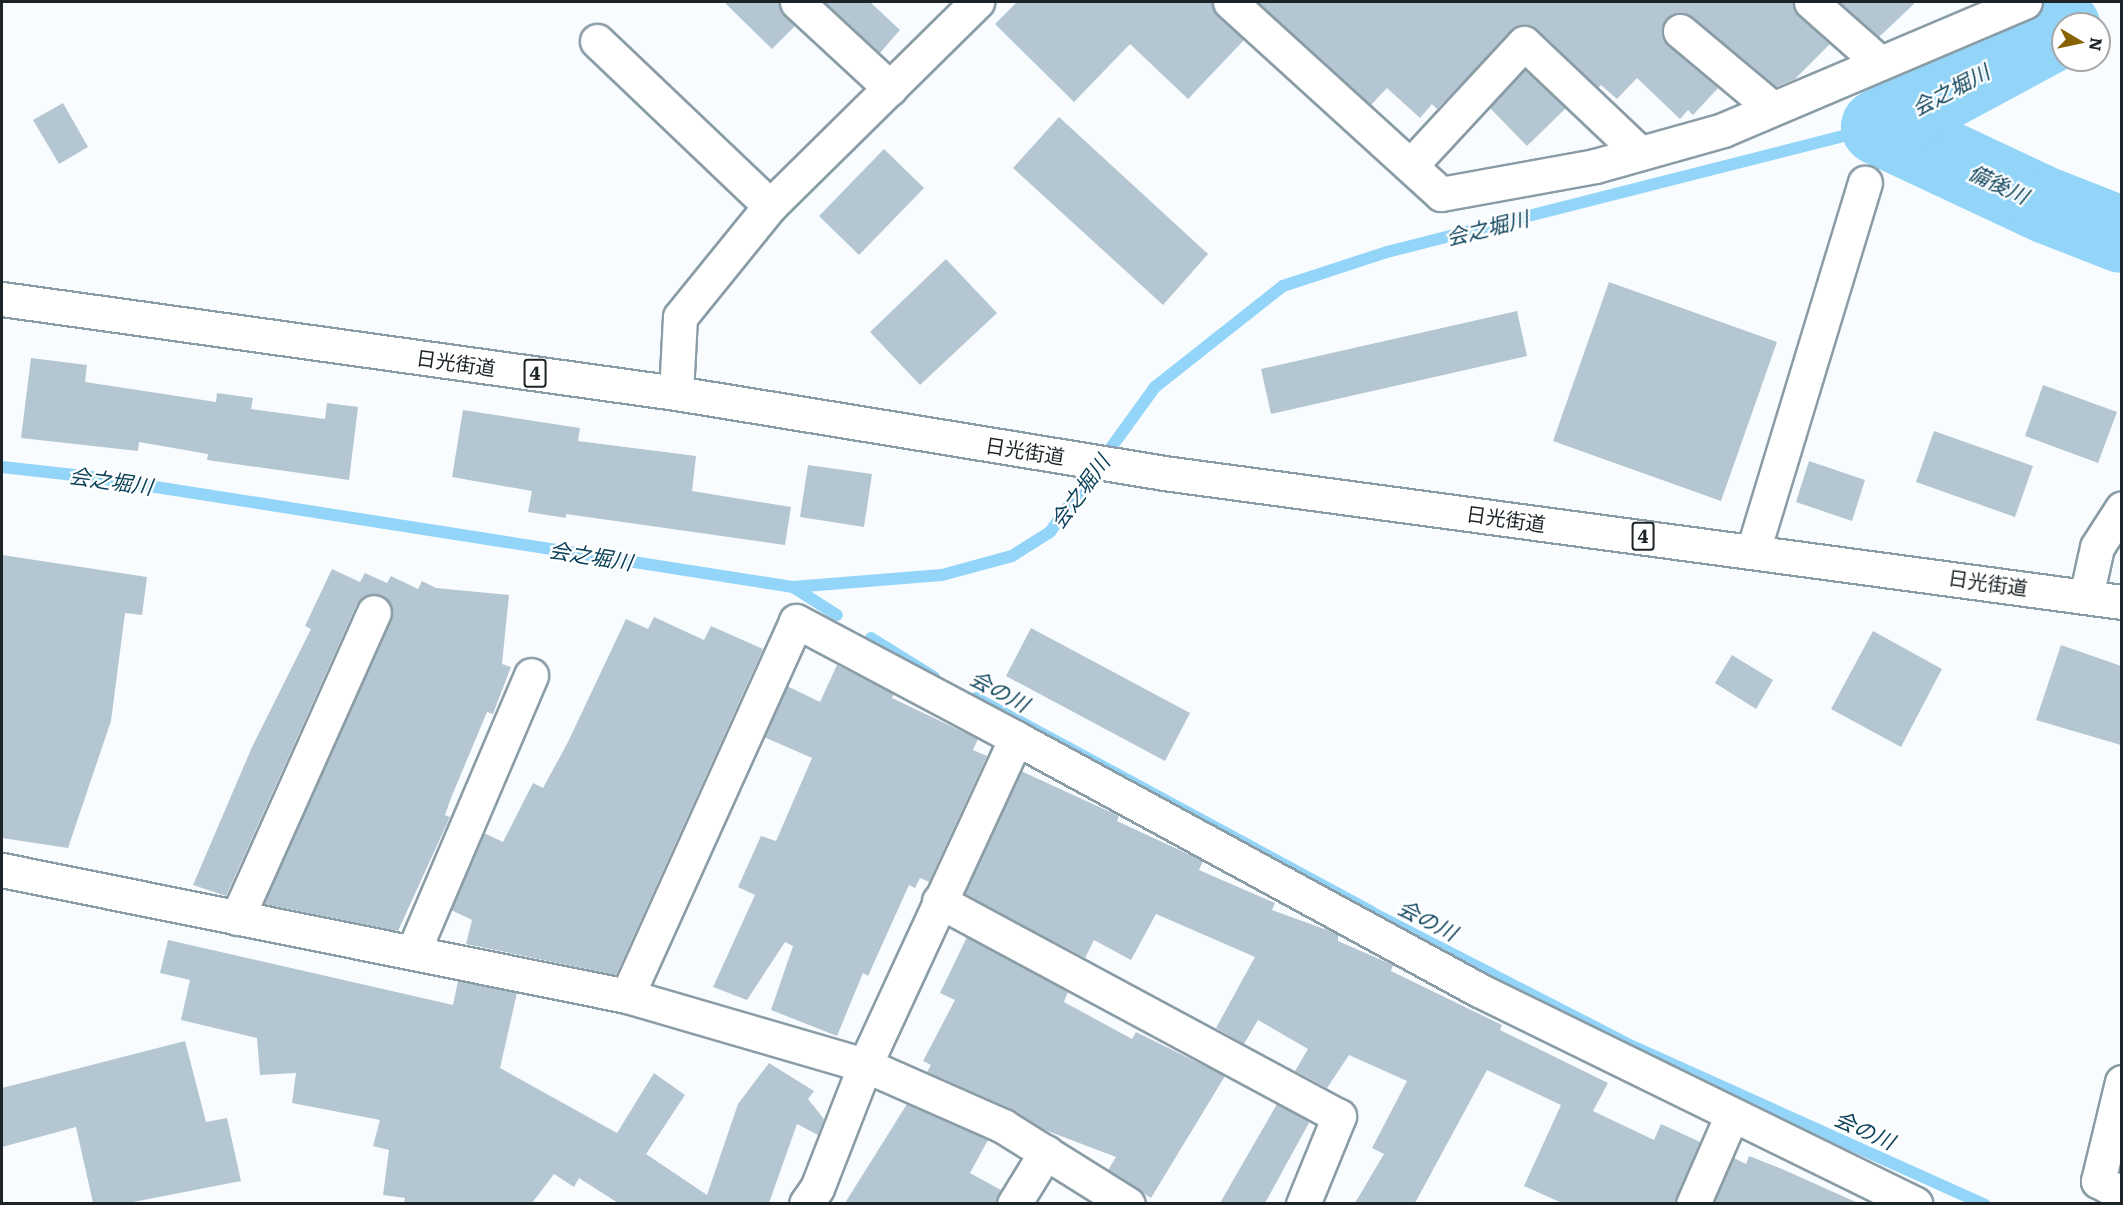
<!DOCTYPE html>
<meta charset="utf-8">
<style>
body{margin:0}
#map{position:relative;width:2123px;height:1205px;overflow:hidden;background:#f9fcff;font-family:Literata,"Noto Sans JP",serif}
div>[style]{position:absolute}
.stream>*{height:12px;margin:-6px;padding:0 6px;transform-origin:6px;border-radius:6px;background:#93d5f8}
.river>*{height:76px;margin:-38px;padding:0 38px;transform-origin:38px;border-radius:38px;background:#93d5f8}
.building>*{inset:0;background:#b4c6d1}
.roads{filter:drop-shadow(2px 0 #8a9ca6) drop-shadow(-2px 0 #8a9ca6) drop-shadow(0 2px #8a9ca6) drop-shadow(0 -2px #8a9ca6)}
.minor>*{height:33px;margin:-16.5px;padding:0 16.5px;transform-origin:16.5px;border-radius:16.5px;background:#fff}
.highway>*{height:33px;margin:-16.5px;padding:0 16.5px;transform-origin:16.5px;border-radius:16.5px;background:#fff}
span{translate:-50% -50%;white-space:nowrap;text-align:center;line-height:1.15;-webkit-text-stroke:4.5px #fff;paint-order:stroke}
.shield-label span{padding:2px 4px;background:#fff;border:2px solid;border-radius:4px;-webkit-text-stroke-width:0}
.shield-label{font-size:18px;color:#1d2428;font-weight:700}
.street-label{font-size:20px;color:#1d2428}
.water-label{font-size:21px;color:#0c435b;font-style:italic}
.frame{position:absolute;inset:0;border:3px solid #1d2428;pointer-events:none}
.north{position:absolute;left:2051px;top:12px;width:60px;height:60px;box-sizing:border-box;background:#fff;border:2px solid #a5a7a9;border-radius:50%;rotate:99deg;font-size:16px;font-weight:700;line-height:24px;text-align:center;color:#1d2428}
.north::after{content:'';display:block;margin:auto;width:21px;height:27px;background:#886200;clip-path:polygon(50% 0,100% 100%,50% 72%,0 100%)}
</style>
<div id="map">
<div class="stream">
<div style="left:2px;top:467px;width:91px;rotate:6.3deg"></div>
<div style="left:92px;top:477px;width:710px;rotate:8.92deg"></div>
<div style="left:793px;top:587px;width:149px;rotate:-4.6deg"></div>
<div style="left:942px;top:575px;width:73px;rotate:-15.2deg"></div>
<div style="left:1012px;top:556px;width:45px;rotate:-32.3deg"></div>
<div style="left:1050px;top:532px;width:179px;rotate:-54.1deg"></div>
<div style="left:1155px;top:387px;width:163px;rotate:-38.3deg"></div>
<div style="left:1283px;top:286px;width:109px;rotate:-18.1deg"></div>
<div style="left:1387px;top:252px;width:508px;rotate:-14.26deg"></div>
<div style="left:793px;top:587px;width:52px;rotate:32.5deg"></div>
<div style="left:871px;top:638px;width:74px;rotate:31.8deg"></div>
<div style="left:976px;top:698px;width:449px;rotate:28.4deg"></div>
<div style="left:1371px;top:912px;width:296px;rotate:27.2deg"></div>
<div style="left:1634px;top:1047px;width:384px;rotate:24.2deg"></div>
</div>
<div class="river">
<div style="left:1879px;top:127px;width:187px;rotate:25.1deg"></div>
<div style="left:2048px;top:206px;width:79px;rotate:21.4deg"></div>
<div style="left:1879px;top:127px;width:209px;rotate:-28.3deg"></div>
</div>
<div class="building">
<div style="clip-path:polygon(724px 2px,779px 2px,784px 15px,795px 26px,772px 49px)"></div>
<div style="clip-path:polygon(824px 2px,870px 2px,900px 30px,880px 53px)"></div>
<div style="clip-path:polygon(1017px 2px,1212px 2px,1217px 15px,1244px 40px,1188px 99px,1130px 44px,1074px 102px,995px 24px)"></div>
<div style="clip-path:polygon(1257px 2px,1793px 2px,1799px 16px,1830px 44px,1795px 79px,1776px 87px,1692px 17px,1673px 14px,1662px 27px,1663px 38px,1718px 88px,1693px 115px,1688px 110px,1680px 119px,1637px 78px,1617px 99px,1601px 85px,1598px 88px,1537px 29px,1519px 25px,1437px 109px,1432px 104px,1420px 118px,1387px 88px,1371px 105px)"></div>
<div style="clip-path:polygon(1839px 2px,1916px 2px,1879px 37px)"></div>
<div style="clip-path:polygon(1525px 70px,1566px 108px,1527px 146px,1490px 108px)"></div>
<div style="clip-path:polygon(63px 103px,88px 147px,59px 164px,33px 120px)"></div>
<div style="clip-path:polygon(1059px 117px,1208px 254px,1163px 305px,1013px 168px)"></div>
<div style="clip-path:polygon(884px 149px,924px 188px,859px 255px,819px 216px)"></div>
<div style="clip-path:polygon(946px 259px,997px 313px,920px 385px,870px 332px)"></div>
<div style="clip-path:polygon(1609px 282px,1777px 342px,1721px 501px,1553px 441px)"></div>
<div style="clip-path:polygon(1517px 311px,1527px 356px,1271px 414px,1261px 369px)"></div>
<div style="clip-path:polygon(31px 358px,87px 365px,85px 382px,216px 402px,217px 393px,253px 398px,251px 409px,325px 419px,327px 403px,358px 407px,349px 480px,207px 460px,208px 454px,139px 442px,138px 451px,21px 438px)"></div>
<div style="clip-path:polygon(2043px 385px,2117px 412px,2098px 463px,2025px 436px)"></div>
<div style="clip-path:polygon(463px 410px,580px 428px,578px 441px,696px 456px,692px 491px,791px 507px,785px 545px,566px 514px,566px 518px,528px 512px,532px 491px,452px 477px)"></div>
<div style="clip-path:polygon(1934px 431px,2033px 466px,2015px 517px,1916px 482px)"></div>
<div style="clip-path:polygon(1809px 461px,1865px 480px,1852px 521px,1796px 502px)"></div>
<div style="clip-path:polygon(808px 465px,872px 474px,864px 527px,800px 517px)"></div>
<div style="clip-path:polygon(2px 555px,147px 577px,142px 615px,125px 613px,111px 721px,68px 848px,2px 838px)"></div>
<div style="clip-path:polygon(332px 569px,360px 582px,365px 573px,387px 583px,391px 576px,418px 589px,422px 581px,436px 588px,509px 595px,502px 664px,511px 667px,493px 714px,487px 712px,451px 798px,445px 815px,450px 817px,398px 931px,264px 904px,391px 620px,389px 602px,381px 595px,364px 597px,357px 604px,226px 896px,193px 885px,252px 747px,311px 629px,305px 626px)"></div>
<div style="clip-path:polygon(654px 617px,704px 640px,711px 626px,763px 649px,616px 975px,466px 944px,472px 920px,451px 910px,484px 833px,503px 842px,533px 783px,543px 788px,567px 744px,626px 619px,648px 629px)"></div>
<div style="clip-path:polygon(1031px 628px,1190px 713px,1165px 761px,1006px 676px)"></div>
<div style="clip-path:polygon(1873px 631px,1942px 669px,1901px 747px,1831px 709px)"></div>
<div style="clip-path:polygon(2061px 645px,2121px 666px,2121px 745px,2036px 720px)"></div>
<div style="clip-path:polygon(1732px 655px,1773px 680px,1756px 709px,1715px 683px)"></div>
<div style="clip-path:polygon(837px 665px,894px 694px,892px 698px,978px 739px,973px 750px,987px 756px,929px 882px,920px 878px,915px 888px,909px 885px,868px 976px,863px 973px,837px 1036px,771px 1010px,793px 946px,785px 942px,747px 1000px,713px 987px,755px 895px,738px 887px,761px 836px,776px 841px,812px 758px,764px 737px,787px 686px,820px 702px)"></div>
<div style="clip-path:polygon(1021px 771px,1119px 816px,1117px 821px,1203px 861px,1199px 870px,1275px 903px,1272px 910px,1338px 934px,1338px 941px,1393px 965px,1391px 971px,1502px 1025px,1500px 1030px,1608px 1083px,1593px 1111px,1654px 1140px,1661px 1124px,1700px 1142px,1675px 1203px,1562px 1203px,1524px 1186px,1561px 1105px,1487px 1070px,1415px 1203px,1355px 1203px,1384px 1154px,1372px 1148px,1407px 1081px,1349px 1055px,1327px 1088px,1295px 1071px,1308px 1049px,1258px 1020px,1244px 1044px,1216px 1028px,1255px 957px,1156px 914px,1131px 960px,1094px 940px,1085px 958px,965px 894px)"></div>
<div style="clip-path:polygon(967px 937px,1068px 992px,1064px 1002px,1132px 1039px,1136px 1032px,1225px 1076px,1151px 1198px,1108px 1170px,1116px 1157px,1045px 1130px,1011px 1109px,927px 1072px,931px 1065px,923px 1061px,955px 1000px,940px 993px)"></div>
<div style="clip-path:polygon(168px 940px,453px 1005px,458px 981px,517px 993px,500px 1068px,617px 1133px,654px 1073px,685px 1095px,646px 1154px,707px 1195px,738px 1104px,769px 1063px,814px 1091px,808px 1099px,824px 1119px,818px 1135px,797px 1124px,769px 1203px,618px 1203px,579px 1178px,574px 1187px,554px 1174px,532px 1203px,404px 1203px,405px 1198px,383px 1195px,389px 1150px,373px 1146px,380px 1120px,292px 1103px,296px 1073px,260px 1075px,257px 1038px,181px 1020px,190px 980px,160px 973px)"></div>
<div style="clip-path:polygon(185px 1041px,206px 1122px,227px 1118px,241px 1181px,128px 1203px,93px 1203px,76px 1127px,2px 1147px,2px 1088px)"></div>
<div style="clip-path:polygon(907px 1104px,988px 1140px,970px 1173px,1001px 1190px,995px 1203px,845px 1203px)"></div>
<div style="clip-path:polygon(1277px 1104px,1310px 1121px,1265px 1203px,1220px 1203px)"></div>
<div style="clip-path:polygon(1749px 1156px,1782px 1169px,1858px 1203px,1714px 1203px,1734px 1158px,1746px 1164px)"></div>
</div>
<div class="roads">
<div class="minor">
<div style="left:797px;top:2px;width:127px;rotate:42.8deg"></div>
<div style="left:1230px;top:2px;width:285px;rotate:42.3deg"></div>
<div style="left:1441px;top:194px;width:157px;rotate:-10.3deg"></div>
<div style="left:1595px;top:166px;width:133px;rotate:-15.7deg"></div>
<div style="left:1723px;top:130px;width:328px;rotate:-23deg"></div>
<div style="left:1811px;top:2px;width:92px;rotate:41.5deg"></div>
<div style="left:1680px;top:31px;width:120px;rotate:39.9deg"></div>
<div style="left:597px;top:41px;width:239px;rotate:43.6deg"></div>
<div style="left:1411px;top:165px;width:166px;rotate:-47.2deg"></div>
<div style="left:1524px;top:43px;width:158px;rotate:43.5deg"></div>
<div style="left:676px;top:393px;width:76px;rotate:-87deg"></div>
<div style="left:680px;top:317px;width:143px;rotate:-51deg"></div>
<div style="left:770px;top:206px;width:291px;rotate:-44.6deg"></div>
<div style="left:1753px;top:551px;width:385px;rotate:-73.1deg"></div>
<div style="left:2086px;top:597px;width:51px;rotate:-77.6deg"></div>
<div style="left:2097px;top:547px;width:46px;rotate:-57.3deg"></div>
<div style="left:1016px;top:738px;width:527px;rotate:28.56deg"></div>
<div style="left:1479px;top:990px;width:486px;rotate:26.1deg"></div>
<div style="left:2px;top:870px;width:638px;rotate:11.4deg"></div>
<div style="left:627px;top:996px;width:248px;rotate:16.2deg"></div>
<div style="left:865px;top:1065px;width:151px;rotate:23.8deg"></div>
<div style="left:1003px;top:1126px;width:147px;rotate:32deg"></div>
<div style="left:939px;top:901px;width:454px;rotate:28.3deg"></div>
<div style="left:1339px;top:1116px;width:95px;rotate:112.2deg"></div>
<div style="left:237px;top:918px;width:335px;rotate:-65.9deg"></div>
<div style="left:413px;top:952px;width:301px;rotate:-66.9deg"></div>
<div style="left:627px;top:996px;width:411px;rotate:-65.7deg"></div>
<div style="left:796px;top:621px;width:249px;rotate:28deg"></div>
<div style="left:1016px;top:738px;width:360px;rotate:114.8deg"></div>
<div style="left:865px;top:1065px;width:132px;rotate:111.3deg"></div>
<div style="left:817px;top:1188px;width:19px;rotate:125deg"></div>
<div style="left:2122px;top:1082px;width:102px;rotate:103.6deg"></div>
<div style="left:2098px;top:1181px;width:27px;rotate:28deg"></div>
<div style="left:1014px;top:1204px;width:61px;rotate:-58.4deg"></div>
<div style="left:1693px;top:1204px;width:95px;rotate:-66.4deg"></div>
</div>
<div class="highway">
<div style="left:2px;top:299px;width:681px;rotate:7.94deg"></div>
<div style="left:676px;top:393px;width:495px;rotate:9.3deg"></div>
<div style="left:1164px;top:473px;width:967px;rotate:7.67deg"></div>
</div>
</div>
<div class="shield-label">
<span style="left:535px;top:373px">4</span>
<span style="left:1643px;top:536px">4</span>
</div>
<div class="street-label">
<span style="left:456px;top:362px;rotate:8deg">日光街道</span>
<span style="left:1025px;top:450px;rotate:9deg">日光街道</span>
<span style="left:1506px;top:518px;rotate:8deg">日光街道</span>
<span style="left:1988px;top:582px;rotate:8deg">日光街道</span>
</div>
<div class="water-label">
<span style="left:1950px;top:89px;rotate:-28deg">会之堀川</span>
<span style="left:1999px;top:183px;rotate:25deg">備後川</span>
<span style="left:1487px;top:227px;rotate:-14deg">会之堀川</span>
<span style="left:111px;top:480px;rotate:8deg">会之堀川</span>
<span style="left:1079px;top:491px;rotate:-54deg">会之堀川</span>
<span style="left:591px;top:555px;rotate:9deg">会之堀川</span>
<span style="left:1000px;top:690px;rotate:28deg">会の川</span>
<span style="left:1428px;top:919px;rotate:27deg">会の川</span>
<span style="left:1865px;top:1129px;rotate:24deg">会の川</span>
</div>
<div class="frame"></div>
<div class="north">N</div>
</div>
